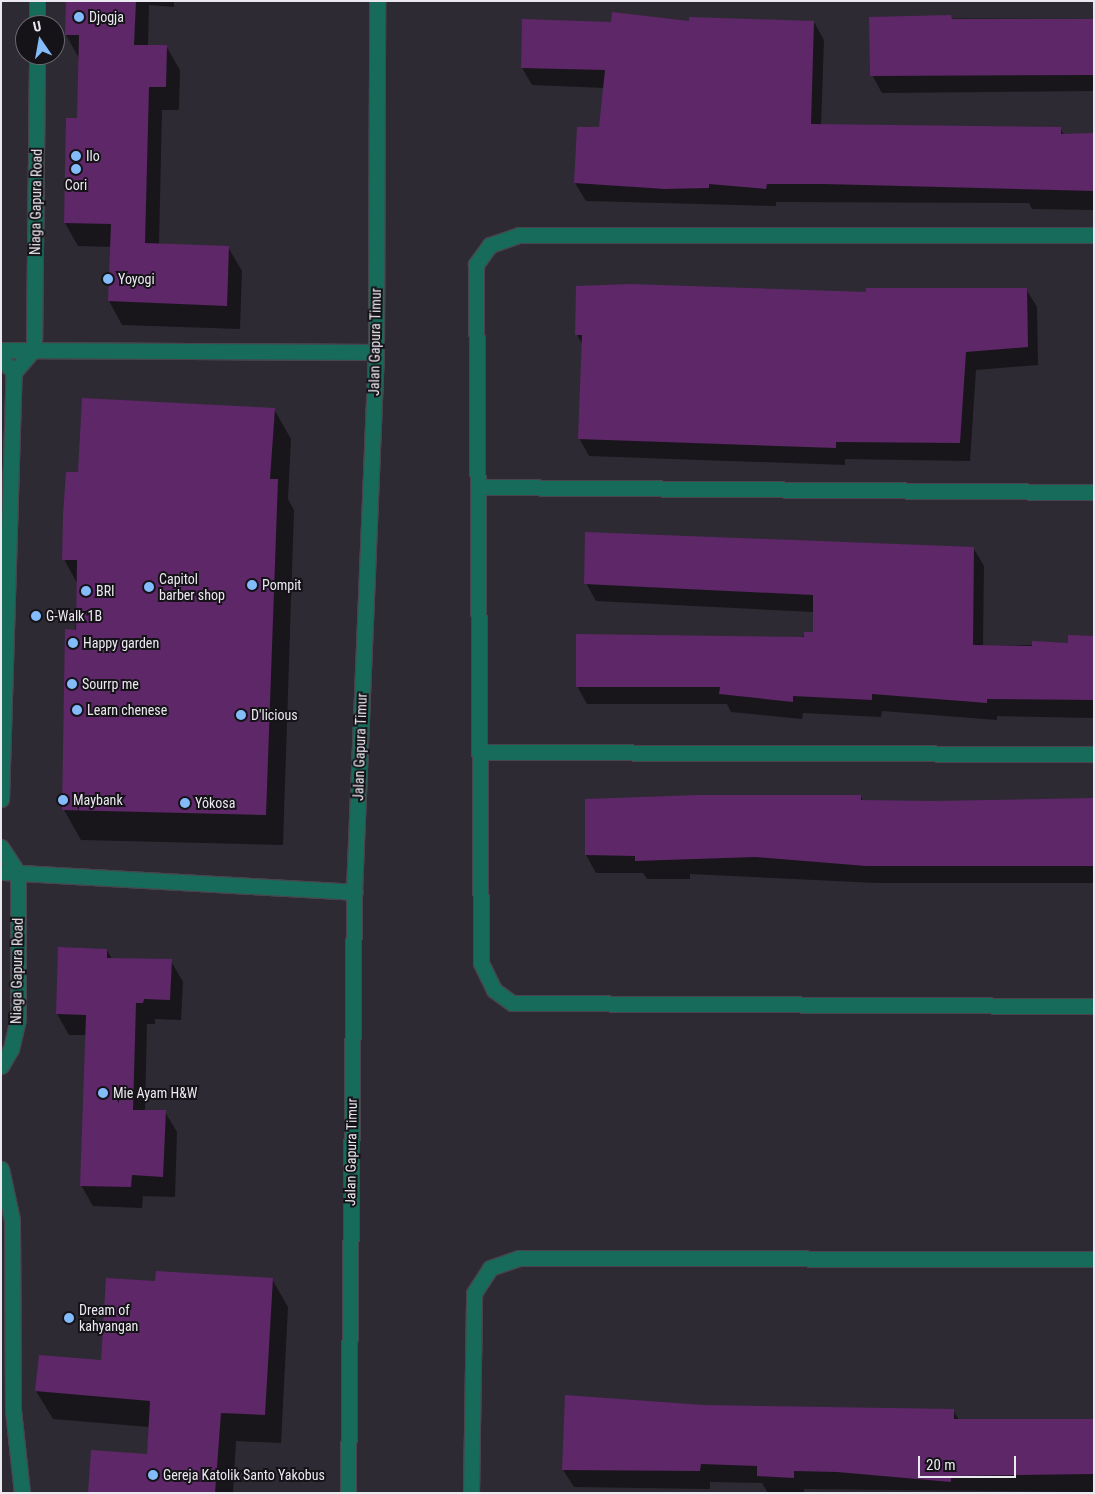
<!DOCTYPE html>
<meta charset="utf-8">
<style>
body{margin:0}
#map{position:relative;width:1095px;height:1494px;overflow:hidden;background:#2d2a33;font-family:"Roboto Condensed",sans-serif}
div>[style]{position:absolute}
.shadow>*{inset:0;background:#0007}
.building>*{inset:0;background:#5e2768}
.roads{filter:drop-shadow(1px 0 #48454d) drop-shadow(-1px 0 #48454d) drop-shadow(0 1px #48454d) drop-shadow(0 -1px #48454d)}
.minor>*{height:15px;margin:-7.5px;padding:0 7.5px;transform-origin:7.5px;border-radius:7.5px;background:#176b5b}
.dots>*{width:14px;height:14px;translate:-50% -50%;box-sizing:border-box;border:2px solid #151318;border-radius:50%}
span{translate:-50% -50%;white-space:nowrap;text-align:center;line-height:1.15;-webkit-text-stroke:4px #151318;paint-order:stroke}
.poi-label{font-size:14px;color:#ebe9f0}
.left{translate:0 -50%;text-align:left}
.street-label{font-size:14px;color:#ebe9f0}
.frame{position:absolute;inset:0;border:2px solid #ebe9f0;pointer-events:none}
.north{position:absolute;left:15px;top:15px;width:50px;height:50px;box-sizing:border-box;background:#151318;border:1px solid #6b696e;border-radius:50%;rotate:348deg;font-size:14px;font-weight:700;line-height:20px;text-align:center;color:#ebe9f0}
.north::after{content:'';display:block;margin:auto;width:18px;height:22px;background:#84bcfb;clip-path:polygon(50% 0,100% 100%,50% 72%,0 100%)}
.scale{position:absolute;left:918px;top:1456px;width:98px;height:22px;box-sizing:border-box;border:2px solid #ebe9f0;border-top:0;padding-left:6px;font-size:15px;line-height:18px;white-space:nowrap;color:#ebe9f0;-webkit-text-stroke:4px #151318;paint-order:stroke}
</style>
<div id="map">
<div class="shadow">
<div style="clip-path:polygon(70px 1px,174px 1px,174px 7px,149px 5px,148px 46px,166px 46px,180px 70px,179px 110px,162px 110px,159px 244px,228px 247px,242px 271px,240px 329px,122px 325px,109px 301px,111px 247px,78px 246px,65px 223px,79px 119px,79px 58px,66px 35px)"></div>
<div style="clip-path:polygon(870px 18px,1094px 19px,1094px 91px,882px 93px,872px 75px)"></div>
<div style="clip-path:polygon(814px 22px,824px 40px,821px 126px,1060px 128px,1064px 135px,1094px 135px,1094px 210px,1032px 209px,1029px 203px,776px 202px,776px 206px,586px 201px,575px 183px,600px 129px,605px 88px,532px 85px,522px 68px,612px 23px)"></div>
<div style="clip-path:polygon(1026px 289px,1037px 307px,1038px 365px,976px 370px,970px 461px,845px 459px,845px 465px,589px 456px,579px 438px,583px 345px,577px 335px,867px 293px)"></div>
<div style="clip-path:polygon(274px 409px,291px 439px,288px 499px,294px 510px,283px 845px,81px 840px,64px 810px,78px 585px,64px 559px,79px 474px)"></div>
<div style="clip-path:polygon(974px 549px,984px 566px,983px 646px,1069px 644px,1094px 638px,1094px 718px,997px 716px,997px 720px,882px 711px,881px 717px,803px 713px,802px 719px,731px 712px,727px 704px,587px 704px,577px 686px,814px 634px,814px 612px,596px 601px,586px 583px)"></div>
<div style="clip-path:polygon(861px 797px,863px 801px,1094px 803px,1094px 883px,877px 883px,690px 874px,690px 879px,647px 879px,643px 873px,596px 873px,586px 855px)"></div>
<div style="clip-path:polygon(107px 950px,112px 959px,171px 961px,183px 982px,181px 1020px,155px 1019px,155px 1024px,147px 1024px,145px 1111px,165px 1112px,177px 1132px,175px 1197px,143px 1196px,142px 1208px,93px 1206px,81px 1185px,87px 1035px,69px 1035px,57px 1014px)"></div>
<div style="clip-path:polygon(272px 1279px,288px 1307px,281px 1443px,236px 1441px,233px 1493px,90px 1493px,148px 1455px,149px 1427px,53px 1419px,36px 1391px,102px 1361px,156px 1282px)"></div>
<div style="clip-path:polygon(703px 1406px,953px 1410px,959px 1420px,1006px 1422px,1094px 1419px,1094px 1492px,804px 1489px,804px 1493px,768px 1493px,762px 1483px,710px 1482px,710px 1489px,574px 1487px,563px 1470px)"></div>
</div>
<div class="building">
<div style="clip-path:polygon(66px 1px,136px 1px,134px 45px,167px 45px,166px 87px,149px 87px,145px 243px,229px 246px,227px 306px,108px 301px,111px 224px,64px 223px,66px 118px,77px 118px,79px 35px,65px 35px)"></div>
<div style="clip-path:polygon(612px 12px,689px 21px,689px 17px,814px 21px,811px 124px,1061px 127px,1061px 134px,1094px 133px,1094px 191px,824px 184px,767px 184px,766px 189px,709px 184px,709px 188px,665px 189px,574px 183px,577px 127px,599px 127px,605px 70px,521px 68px,522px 19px,611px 22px)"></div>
<div style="clip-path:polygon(951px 15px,952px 19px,1094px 19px,1094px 75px,870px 76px,869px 17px)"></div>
<div style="clip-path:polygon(630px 284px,866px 292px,866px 288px,1027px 288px,1028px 347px,966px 352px,960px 443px,836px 442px,836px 448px,578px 439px,582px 335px,575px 335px,576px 286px)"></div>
<div style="clip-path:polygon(82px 398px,275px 408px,270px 479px,278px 479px,266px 815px,62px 810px,65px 629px,76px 630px,77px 560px,62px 560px,63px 515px,66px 472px,78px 472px)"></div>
<div style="clip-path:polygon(585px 532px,974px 547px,973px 645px,1032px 646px,1032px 641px,1068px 643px,1068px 635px,1094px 636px,1094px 700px,987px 699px,987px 703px,872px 694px,872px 700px,793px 696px,793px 702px,719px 694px,720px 687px,576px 687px,576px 634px,804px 637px,804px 632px,813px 632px,813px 595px,584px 584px)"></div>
<div style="clip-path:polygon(698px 795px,861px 795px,861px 800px,932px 801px,1094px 798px,1094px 866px,866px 866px,755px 857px,635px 861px,635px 856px,585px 855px,585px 799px)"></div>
<div style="clip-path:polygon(58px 947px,107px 949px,107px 958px,172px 959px,170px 1000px,144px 999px,143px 1003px,136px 1003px,133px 1110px,166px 1110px,163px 1177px,132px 1175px,131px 1187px,80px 1186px,86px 1015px,56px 1014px)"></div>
<div style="clip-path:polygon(156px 1271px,273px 1278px,265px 1415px,221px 1413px,215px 1493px,88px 1493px,91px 1450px,147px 1454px,150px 1401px,35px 1391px,39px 1355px,101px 1360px,106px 1278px,155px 1281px)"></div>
<div style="clip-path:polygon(565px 1395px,703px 1405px,954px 1409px,954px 1419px,1094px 1419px,1094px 1474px,951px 1476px,951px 1482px,837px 1472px,794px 1471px,794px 1478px,757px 1476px,757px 1466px,701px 1464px,700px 1471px,562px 1470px)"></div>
</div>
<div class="roads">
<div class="minor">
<div style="left:37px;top:25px;width:24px;rotate:-90deg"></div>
<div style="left:1094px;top:235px;width:575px;rotate:180deg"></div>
<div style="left:519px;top:235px;width:31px;rotate:161deg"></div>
<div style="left:490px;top:245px;width:24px;rotate:126deg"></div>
<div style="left:476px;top:264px;width:699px;rotate:89.59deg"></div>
<div style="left:481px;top:963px;width:30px;rotate:64deg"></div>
<div style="left:494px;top:990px;width:22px;rotate:36deg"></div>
<div style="left:512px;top:1003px;width:582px;rotate:0.3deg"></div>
<div style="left:34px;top:349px;width:294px;rotate:-89.4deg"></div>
<div style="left:1px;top:350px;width:375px;rotate:0.3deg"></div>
<div style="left:1px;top:359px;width:18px;rotate:45deg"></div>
<div style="left:14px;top:372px;width:30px;rotate:-49deg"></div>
<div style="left:478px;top:487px;width:616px;rotate:0.47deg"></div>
<div style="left:479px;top:752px;width:615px;rotate:0.19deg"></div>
<div style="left:1px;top:799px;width:427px;rotate:-88.3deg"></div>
<div style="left:1px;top:847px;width:31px;rotate:57deg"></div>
<div style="left:1px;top:872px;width:354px;rotate:3.2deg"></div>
<div style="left:1px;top:1066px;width:20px;rotate:-60deg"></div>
<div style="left:11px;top:1049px;width:32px;rotate:-77deg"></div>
<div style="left:18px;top:1018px;width:145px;rotate:-90deg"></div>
<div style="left:1px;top:1169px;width:52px;rotate:77.8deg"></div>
<div style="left:12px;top:1220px;width:190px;rotate:89.7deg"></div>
<div style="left:13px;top:1410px;width:83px;rotate:83.8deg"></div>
<div style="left:348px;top:1493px;width:601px;rotate:-89.43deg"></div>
<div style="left:354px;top:892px;width:540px;rotate:-87.67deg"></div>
<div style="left:376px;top:352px;width:351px;rotate:-89.8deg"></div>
<div style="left:471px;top:1493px;width:200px;rotate:-89.1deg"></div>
<div style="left:474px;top:1293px;width:30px;rotate:-57deg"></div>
<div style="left:490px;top:1268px;width:31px;rotate:-19deg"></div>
<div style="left:519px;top:1258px;width:575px;rotate:0.1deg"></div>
</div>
</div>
<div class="dots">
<div style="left:79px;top:17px;background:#84bcfb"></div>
<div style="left:76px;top:156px;background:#84bcfb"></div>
<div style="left:76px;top:169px;background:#84bcfb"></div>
<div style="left:108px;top:279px;background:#84bcfb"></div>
<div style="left:252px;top:585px;background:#84bcfb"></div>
<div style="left:149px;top:587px;background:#84bcfb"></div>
<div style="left:86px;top:591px;background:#84bcfb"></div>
<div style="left:36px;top:616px;background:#84bcfb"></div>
<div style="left:73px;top:643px;background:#84bcfb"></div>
<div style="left:72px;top:684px;background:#84bcfb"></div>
<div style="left:77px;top:710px;background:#84bcfb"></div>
<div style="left:241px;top:715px;background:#84bcfb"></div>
<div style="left:63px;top:800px;background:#84bcfb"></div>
<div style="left:185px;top:803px;background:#84bcfb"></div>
<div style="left:103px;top:1093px;background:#84bcfb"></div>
<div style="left:69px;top:1318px;background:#84bcfb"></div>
<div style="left:153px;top:1475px;background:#84bcfb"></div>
</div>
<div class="poi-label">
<span class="left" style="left:89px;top:17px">Djogja</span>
<span class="left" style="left:86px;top:156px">Ilo</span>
<span style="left:76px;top:185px">Cori</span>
<span class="left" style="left:118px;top:279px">Yoyogi</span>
<span class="left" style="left:159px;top:587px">Capitol<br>barber shop</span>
<span class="left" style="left:262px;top:585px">Pompit</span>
<span class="left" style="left:96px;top:591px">BRI</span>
<span class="left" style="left:46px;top:616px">G-Walk 1B</span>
<span class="left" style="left:83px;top:643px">Happy garden</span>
<span class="left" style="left:82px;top:684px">Sourrp me</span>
<span class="left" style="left:87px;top:710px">Learn chenese</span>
<span class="left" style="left:251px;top:715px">D'licious</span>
<span class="left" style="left:73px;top:800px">Maybank</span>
<span class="left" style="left:195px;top:803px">Yôkosa</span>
<span class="left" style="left:113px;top:1093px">Mie Ayam H&amp;W</span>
<span class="left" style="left:79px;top:1318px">Dream of<br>kahyangan</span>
<span class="left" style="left:163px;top:1475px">Gereja Katolik Santo Yakobus</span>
</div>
<div class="street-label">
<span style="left:36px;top:202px;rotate:-89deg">Niaga Gapura Road</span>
<span style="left:375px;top:342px;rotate:-89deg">Jalan Gapura Timur</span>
<span style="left:360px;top:747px;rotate:-88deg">Jalan Gapura Timur</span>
<span style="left:17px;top:971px;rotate:-89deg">Niaga Gapura Road</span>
<span style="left:351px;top:1152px;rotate:-89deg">Jalan Gapura Timur</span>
</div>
<div class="frame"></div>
<div class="north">U</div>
<div class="scale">20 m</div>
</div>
